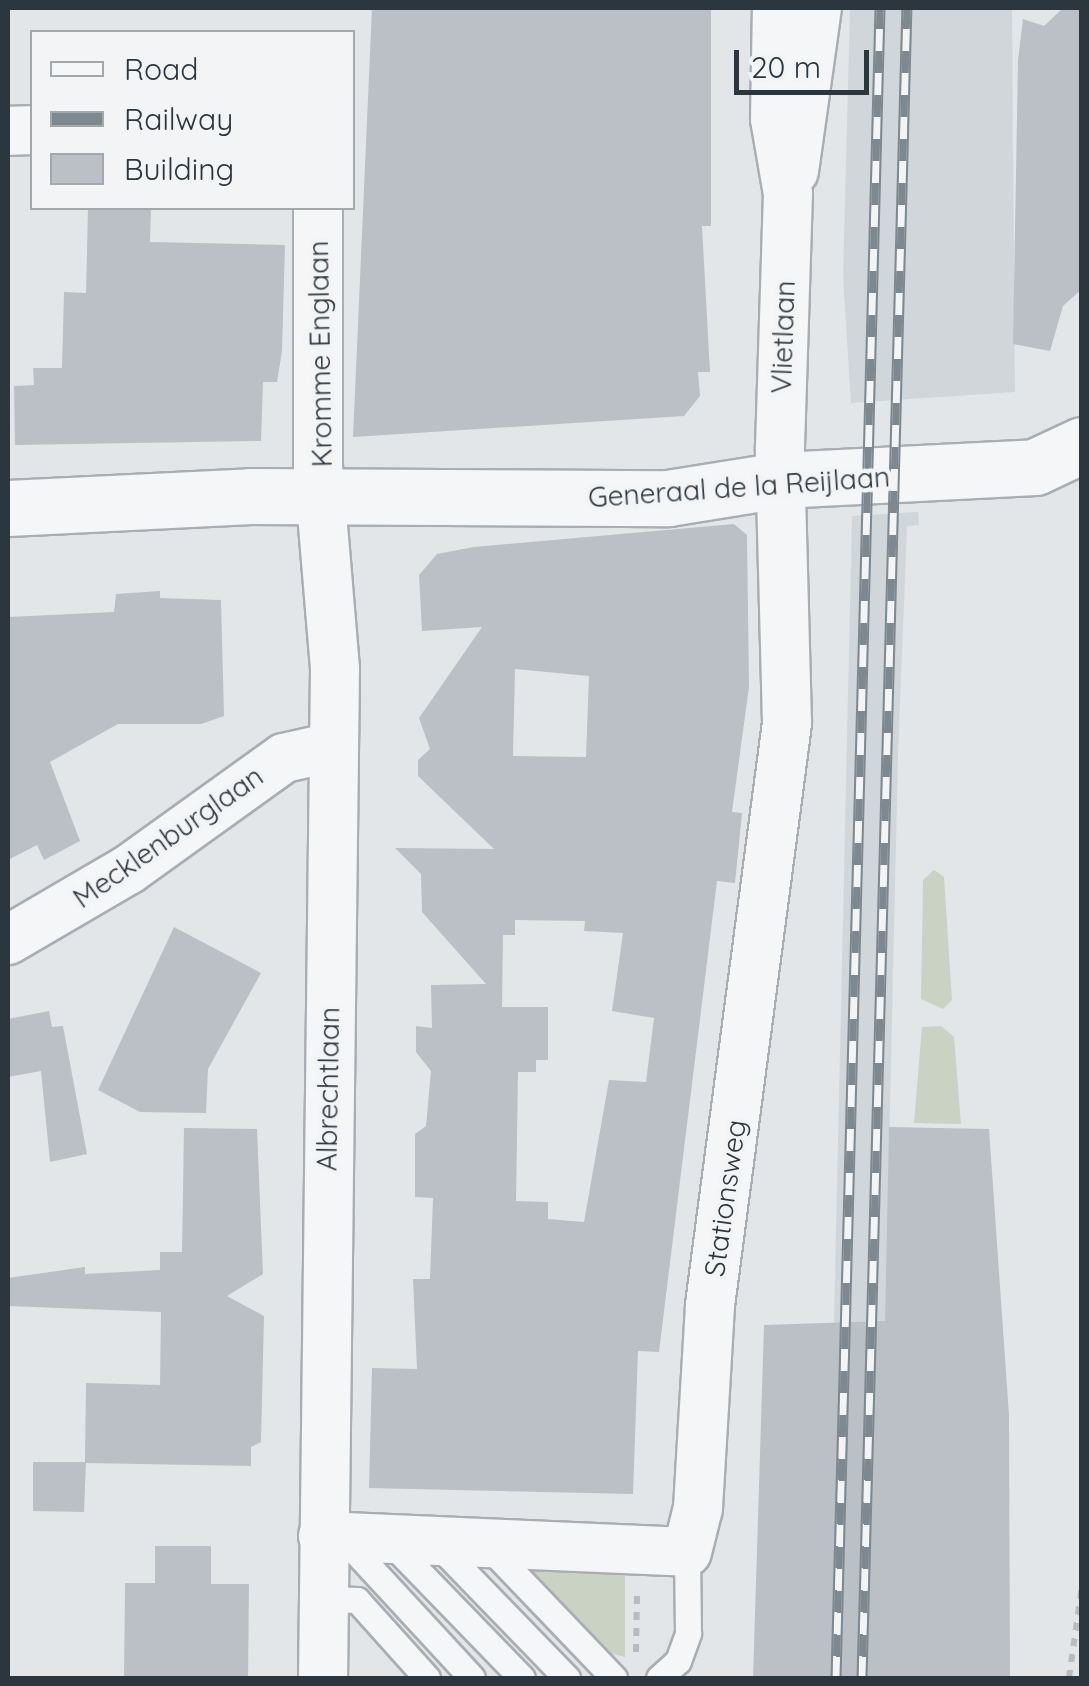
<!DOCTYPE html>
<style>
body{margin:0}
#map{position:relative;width:1089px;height:1686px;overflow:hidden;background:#e2e6e9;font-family:Quicksand,sans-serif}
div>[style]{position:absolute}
.built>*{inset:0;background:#d0d6da}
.green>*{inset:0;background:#cad2c4}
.building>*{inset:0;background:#bac0c5}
.path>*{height:6px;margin-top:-3px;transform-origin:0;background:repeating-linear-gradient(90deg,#b8bcc0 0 8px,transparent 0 16px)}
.roads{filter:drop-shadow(2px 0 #a8aeb3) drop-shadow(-2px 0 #a8aeb3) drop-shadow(0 2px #a8aeb3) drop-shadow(0 -2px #a8aeb3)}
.service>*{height:25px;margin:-12.5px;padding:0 12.5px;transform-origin:12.5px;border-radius:12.5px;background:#f4f6f8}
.minor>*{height:48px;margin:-24px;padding:0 24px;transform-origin:24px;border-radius:24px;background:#f4f6f8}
.tertiary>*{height:55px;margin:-27.5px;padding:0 27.5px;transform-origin:27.5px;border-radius:27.5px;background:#f4f6f8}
.rail>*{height:11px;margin-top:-5.5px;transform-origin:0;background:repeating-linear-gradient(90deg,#f2f4f6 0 22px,#7d8891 0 44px);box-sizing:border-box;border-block:2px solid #7d8891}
span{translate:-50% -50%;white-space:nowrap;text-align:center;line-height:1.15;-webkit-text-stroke:9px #f2f4f6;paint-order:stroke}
.street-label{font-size:28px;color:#2c363f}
.frame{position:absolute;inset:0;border:10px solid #2c363f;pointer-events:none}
.legend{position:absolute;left:30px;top:30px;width:325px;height:180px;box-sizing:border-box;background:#f2f4f6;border:2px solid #a3a8ad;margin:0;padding:12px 18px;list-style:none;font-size:30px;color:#2c363f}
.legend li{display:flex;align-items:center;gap:20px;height:50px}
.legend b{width:50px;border:2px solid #a3a8ad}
.scale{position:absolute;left:734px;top:50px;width:135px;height:45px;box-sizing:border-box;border:5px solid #2c363f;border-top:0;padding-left:12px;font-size:30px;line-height:35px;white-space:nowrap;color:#2c363f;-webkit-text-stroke:8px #f2f4f6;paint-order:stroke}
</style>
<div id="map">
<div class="built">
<div style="clip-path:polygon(850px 8px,1012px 8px,1015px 392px,851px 403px,843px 278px)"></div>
<div style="clip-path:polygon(918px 512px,919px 525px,907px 526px,898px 755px,877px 1678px,826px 1678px,852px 516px)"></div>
</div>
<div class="green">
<div style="clip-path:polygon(934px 870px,944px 877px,952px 1000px,943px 1009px,921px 999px,923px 880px)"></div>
<div style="clip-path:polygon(922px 1027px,941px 1026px,954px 1037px,961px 1124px,914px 1123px)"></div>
<div style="clip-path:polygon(528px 1568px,625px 1571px,625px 1657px,605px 1652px)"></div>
</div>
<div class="building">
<div style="clip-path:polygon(372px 8px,711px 8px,711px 226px,702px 226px,710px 372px,698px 372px,700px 396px,684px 416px,353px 437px)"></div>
<div style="clip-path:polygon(1063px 8px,1082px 8px,1082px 289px,1063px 306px,1050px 351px,1013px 344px,1018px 60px,1023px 19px,1044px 26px)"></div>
<div style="clip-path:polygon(88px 208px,151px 208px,150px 242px,285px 245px,282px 351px,277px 382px,263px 382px,261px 441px,15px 445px,14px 386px,34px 385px,33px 368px,62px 368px,64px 292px,86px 293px)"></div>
<div style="clip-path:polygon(evenodd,734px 524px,747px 535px,749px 687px,732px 812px,742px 813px,735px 883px,717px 881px,659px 1352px,638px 1351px,633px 1494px,369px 1488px,372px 1368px,417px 1369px,413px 1279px,430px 1279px,433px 1198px,415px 1197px,415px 1134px,426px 1126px,431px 1071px,416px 1052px,416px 1026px,432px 1028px,431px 985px,486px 984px,422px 912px,421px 874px,395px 848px,494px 849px,418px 776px,418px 760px,430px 749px,419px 718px,482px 627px,422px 631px,419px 575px,437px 554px,474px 547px,734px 524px,515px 669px,589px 676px,586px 757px,513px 756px,515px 669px,734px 524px,515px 920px,585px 921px,584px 931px,623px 933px,612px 1011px,654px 1018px,646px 1082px,609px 1080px,584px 1222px,548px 1219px,548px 1202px,516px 1201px,518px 1072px,536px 1072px,536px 1060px,548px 1060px,548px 1007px,502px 1007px,503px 935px,515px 935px,515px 920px)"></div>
<div style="clip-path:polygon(160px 591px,160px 598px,221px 600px,224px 716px,201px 724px,118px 724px,50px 762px,80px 841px,44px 860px,37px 845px,8px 860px,8px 617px,114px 612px,116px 594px)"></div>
<div style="clip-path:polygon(174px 927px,261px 973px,208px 1069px,206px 1113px,140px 1112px,98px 1090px)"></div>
<div style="clip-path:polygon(49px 1011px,52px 1027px,63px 1026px,87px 1154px,50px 1162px,41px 1071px,8px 1077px,8px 1019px)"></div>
<div style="clip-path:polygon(889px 1127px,989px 1129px,1009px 1415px,1010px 1678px,753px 1678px,764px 1325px,885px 1321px)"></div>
<div style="clip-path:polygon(184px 1128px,257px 1129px,263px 1274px,227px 1296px,264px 1316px,261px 1442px,251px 1447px,251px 1466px,86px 1463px,84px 1512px,33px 1511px,33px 1462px,85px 1462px,86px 1383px,160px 1385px,161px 1312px,8px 1306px,8px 1278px,85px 1267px,85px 1274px,160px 1270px,160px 1252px,182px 1252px)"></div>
<div style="clip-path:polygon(155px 1546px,211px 1546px,211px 1584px,249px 1584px,248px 1678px,124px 1678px,125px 1583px,155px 1583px)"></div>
</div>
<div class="path">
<div style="left:636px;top:1652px;width:57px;rotate:-89deg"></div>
<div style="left:1069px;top:1678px;width:93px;rotate:-82deg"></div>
</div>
<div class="roads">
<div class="service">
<div style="left:341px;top:1536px;width:193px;rotate:47.3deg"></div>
<div style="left:391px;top:1543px;width:188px;rotate:45.9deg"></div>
<div style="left:485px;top:1543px;width:187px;rotate:46.3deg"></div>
<div style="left:437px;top:1544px;width:187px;rotate:45.9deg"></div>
<div style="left:325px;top:1599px;width:32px;rotate:2deg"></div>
<div style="left:357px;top:1600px;width:105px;rotate:48.1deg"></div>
<div style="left:659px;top:1678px;width:25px;rotate:-42deg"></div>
<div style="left:678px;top:1661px;width:30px;rotate:-70deg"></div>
<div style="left:688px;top:1633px;width:81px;rotate:-90.7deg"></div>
</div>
<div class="minor">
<div style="left:8px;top:131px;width:24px;rotate:-2deg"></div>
<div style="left:794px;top:171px;width:165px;rotate:-82deg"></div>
<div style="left:318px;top:208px;width:258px;rotate:90deg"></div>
<div style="left:318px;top:466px;width:204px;rotate:85.2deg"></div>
<div style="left:335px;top:669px;width:1009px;rotate:90.68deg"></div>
<div style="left:8px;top:940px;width:139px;rotate:-30.3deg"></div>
<div style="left:128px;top:870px;width:192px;rotate:-35.7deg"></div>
<div style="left:284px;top:758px;width:50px;rotate:-12.7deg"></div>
<div style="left:323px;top:1536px;width:364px;rotate:2.5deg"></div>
<div style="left:687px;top:1552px;width:45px;rotate:-76deg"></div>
<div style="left:698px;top:1508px;width:203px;rotate:-86.6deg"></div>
<div style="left:710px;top:1305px;width:587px;rotate:-82.46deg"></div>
<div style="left:787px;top:723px;width:276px;rotate:-91.5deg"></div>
<div style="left:780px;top:447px;width:253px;rotate:-88.2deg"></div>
<div style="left:788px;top:194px;width:76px;rotate:-99.8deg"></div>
<div style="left:775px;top:119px;width:111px;rotate:-89deg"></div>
</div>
<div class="tertiary">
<div style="left:8px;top:508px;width:243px;rotate:-2.8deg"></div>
<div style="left:251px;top:496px;width:417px;rotate:0.3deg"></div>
<div style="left:668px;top:498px;width:113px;rotate:-9.1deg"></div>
<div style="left:780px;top:480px;width:255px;rotate:-2.9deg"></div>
<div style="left:1035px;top:467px;width:52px;rotate:-25.1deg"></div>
</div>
</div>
<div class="rail">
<div style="left:836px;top:1678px;width:1671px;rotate:-88.49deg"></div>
<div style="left:862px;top:1678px;width:1671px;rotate:-88.46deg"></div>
</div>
<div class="street-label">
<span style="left:783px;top:337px;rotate:-88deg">Vlietlaan</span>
<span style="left:320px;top:354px;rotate:-91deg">Kromme Englaan</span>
<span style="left:739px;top:487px;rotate:-4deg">Generaal de la Reijlaan</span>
<span style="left:168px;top:837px;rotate:-35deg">Mecklenburglaan</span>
<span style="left:328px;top:1089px;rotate:-89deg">Albrechtlaan</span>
<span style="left:725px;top:1198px;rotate:-82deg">Stationsweg</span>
</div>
<div class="frame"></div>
<ul class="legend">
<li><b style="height:12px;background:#f4f6f8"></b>Road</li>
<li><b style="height:12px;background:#7d8891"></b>Railway</li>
<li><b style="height:28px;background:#bac0c5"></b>Building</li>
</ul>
<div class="scale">20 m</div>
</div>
